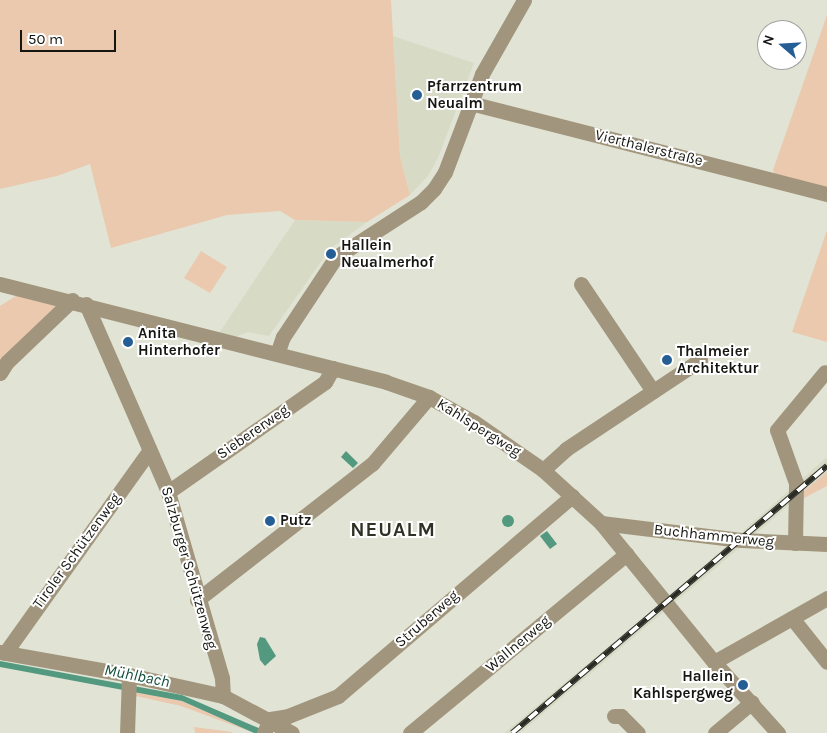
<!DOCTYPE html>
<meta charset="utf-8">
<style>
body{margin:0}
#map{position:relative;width:827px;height:733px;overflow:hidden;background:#e1e4d5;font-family:Karla,sans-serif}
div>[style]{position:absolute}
.built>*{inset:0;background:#d7dbc5}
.green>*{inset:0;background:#ebc9af}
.water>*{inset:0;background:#529980}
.round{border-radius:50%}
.minor>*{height:15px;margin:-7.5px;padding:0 7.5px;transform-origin:7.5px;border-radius:7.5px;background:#a1967d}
.rail>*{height:5.5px;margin-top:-2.75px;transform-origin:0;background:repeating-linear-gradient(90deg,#fff 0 11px,#2a2b25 0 22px);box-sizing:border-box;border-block:1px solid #2a2b25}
.dots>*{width:14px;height:14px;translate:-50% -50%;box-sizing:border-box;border:2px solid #fff;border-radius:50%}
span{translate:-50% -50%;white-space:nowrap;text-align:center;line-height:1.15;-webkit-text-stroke:4px #fff;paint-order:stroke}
.poi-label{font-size:15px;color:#151611;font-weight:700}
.left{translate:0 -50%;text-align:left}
.right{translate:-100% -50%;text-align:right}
.street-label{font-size:15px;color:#151611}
.water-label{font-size:16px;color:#114d3b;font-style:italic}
.district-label{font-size:20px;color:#303126;font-weight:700;letter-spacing:1px}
.north{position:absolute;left:757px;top:20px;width:50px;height:50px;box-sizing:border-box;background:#fff;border:1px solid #a1a2a0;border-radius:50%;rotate:289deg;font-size:14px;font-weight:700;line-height:20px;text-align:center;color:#151611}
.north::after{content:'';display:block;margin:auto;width:18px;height:22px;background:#255d95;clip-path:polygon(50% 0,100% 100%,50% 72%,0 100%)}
.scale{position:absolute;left:20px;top:30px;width:96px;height:22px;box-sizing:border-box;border:2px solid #151611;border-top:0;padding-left:6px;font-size:15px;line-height:18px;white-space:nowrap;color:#151611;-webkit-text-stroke:4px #fff;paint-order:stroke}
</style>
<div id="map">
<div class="built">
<div style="clip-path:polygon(393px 36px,474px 63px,438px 158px,428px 176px,410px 195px,400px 156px)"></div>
<div style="clip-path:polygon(295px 220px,367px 222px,330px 249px,269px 336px,248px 332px,231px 339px,217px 336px)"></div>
<div style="clip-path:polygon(827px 457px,827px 472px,743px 545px,520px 733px,504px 733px,668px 597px)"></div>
</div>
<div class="green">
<div style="clip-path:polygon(0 0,391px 0,400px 156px,410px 195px,367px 222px,295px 220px,280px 211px,227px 215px,111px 248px,90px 164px,57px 176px,0 189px)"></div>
<div style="clip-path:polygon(827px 15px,827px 190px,776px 178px,773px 170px)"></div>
<div style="clip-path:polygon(827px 230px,827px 342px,792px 332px)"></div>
<div style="clip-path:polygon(201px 251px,227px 267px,210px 293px,184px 278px)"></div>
<div style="clip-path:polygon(22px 292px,60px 300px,57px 309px,0 363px,0 306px)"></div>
<div style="clip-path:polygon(827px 472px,827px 486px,804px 498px,803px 492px)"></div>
<div style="clip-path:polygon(133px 690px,182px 701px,254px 733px,181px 706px,131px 695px)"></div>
<div style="clip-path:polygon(194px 727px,232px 732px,232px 733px,195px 733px)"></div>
</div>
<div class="water">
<div style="clip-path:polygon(346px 451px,358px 463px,353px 468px,341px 457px)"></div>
<div class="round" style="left:502px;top:515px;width:12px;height:12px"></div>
<div style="clip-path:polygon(547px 531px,557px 544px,550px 549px,540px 536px)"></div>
<div style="clip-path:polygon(260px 637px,265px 638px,276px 656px,265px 666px,260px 660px,257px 644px)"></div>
<div style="clip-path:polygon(0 661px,182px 695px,270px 733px,254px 733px,182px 701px,0 667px)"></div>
</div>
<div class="minor">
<div style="left:470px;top:103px;width:368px;rotate:14.3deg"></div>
<div style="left:0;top:284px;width:398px;rotate:14.2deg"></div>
<div style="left:386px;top:382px;width:46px;rotate:19.2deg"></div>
<div style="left:429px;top:397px;width:51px;rotate:29.1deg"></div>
<div style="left:474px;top:422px;width:84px;rotate:34.8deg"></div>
<div style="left:543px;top:470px;width:79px;rotate:42.4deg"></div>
<div style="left:601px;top:523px;width:179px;rotate:50.9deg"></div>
<div style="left:714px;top:662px;width:96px;rotate:48deg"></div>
<div style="left:581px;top:284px;width:129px;rotate:56.1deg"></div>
<div style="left:86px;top:304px;width:205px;rotate:66.4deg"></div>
<div style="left:168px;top:492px;width:194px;rotate:73.8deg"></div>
<div style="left:222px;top:678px;width:18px;rotate:87deg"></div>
<div style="left:277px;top:354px;width:18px;rotate:-71deg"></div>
<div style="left:283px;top:337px;width:96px;rotate:-56.5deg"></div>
<div style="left:336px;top:257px;width:101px;rotate:-32.9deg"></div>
<div style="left:421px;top:202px;width:18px;rotate:-45deg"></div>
<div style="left:434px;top:189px;width:20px;rotate:-57deg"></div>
<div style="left:445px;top:172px;width:105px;rotate:-69.3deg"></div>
<div style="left:482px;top:74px;width:85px;rotate:-60.4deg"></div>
<div style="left:0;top:373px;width:13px;rotate:-58deg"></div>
<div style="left:7px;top:362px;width:90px;rotate:-43.6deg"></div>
<div style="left:543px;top:470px;width:31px;rotate:-42deg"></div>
<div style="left:566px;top:449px;width:161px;rotate:-33.6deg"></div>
<div style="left:168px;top:492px;width:192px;rotate:-35deg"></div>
<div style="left:325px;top:382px;width:16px;rotate:-60deg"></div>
<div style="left:601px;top:523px;width:141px;rotate:6.9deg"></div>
<div style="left:741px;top:540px;width:86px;rotate:2.7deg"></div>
<div style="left:795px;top:543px;width:60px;rotate:-89deg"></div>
<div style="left:796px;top:483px;width:56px;rotate:-109.7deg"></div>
<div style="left:777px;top:430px;width:75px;rotate:-50.4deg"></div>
<div style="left:197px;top:600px;width:222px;rotate:-37.9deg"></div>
<div style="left:372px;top:464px;width:88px;rotate:-49.6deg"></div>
<div style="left:792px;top:618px;width:56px;rotate:51.5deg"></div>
<div style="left:0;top:652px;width:131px;rotate:10.1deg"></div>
<div style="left:129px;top:675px;width:96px;rotate:12.6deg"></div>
<div style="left:223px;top:696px;width:78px;rotate:28.2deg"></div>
<div style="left:5px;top:653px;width:249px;rotate:-54.5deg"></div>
<div style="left:714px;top:662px;width:130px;rotate:-29.5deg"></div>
<div style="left:614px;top:716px;width:7px"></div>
<div style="left:621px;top:716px;width:24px;rotate:45deg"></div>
<div style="left:127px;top:733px;width:58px;rotate:-88deg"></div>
<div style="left:264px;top:733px;width:15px;rotate:-67deg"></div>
<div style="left:270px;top:719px;width:18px;rotate:-9deg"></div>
<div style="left:288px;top:716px;width:54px;rotate:-21.8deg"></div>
<div style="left:338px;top:696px;width:308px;rotate:-40.5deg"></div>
<div style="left:410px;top:733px;width:281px;rotate:-39.6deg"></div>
<div style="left:715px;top:733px;width:48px;rotate:-40deg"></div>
</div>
<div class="rail">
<div style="left:512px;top:733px;width:413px;rotate:-40.3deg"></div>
</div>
<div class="dots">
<div style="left:417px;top:95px;background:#255d95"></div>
<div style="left:331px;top:254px;background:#255d95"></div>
<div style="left:128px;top:342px;background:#255d95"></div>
<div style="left:667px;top:360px;background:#255d95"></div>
<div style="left:270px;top:521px;background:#255d95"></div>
<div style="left:743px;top:685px;background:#255d95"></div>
</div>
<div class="poi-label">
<span class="left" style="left:427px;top:95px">Pfarrzentrum<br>Neualm</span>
<span class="left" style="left:341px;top:254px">Hallein<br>Neualmerhof</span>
<span class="left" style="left:138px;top:342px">Anita<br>Hinterhofer</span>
<span class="left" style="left:677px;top:360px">Thalmeier<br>Architektur</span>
<span class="left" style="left:280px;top:521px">Putz</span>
<span class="right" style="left:733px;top:685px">Hallein<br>Kahlspergweg</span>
</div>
<div class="street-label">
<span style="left:649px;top:148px;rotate:14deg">Vierthalerstraße</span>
<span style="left:479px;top:428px;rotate:32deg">Kahlspergweg</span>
<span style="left:253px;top:432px;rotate:-35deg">Siebererweg</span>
<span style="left:714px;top:536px;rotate:6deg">Buchhammerweg</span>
<span style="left:77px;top:551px;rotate:-54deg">Tiroler Schützenweg</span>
<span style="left:189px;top:568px;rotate:74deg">Salzburger Schützenweg</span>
<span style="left:427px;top:619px;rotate:-41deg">Struberweg</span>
<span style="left:518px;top:644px;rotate:-40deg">Wallnerweg</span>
</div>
<div class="water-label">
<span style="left:137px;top:676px;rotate:11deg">Mühlbach</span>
</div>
<div class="district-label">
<span style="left:393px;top:529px">NEUALM</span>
</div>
<div class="north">N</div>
<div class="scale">50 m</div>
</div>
